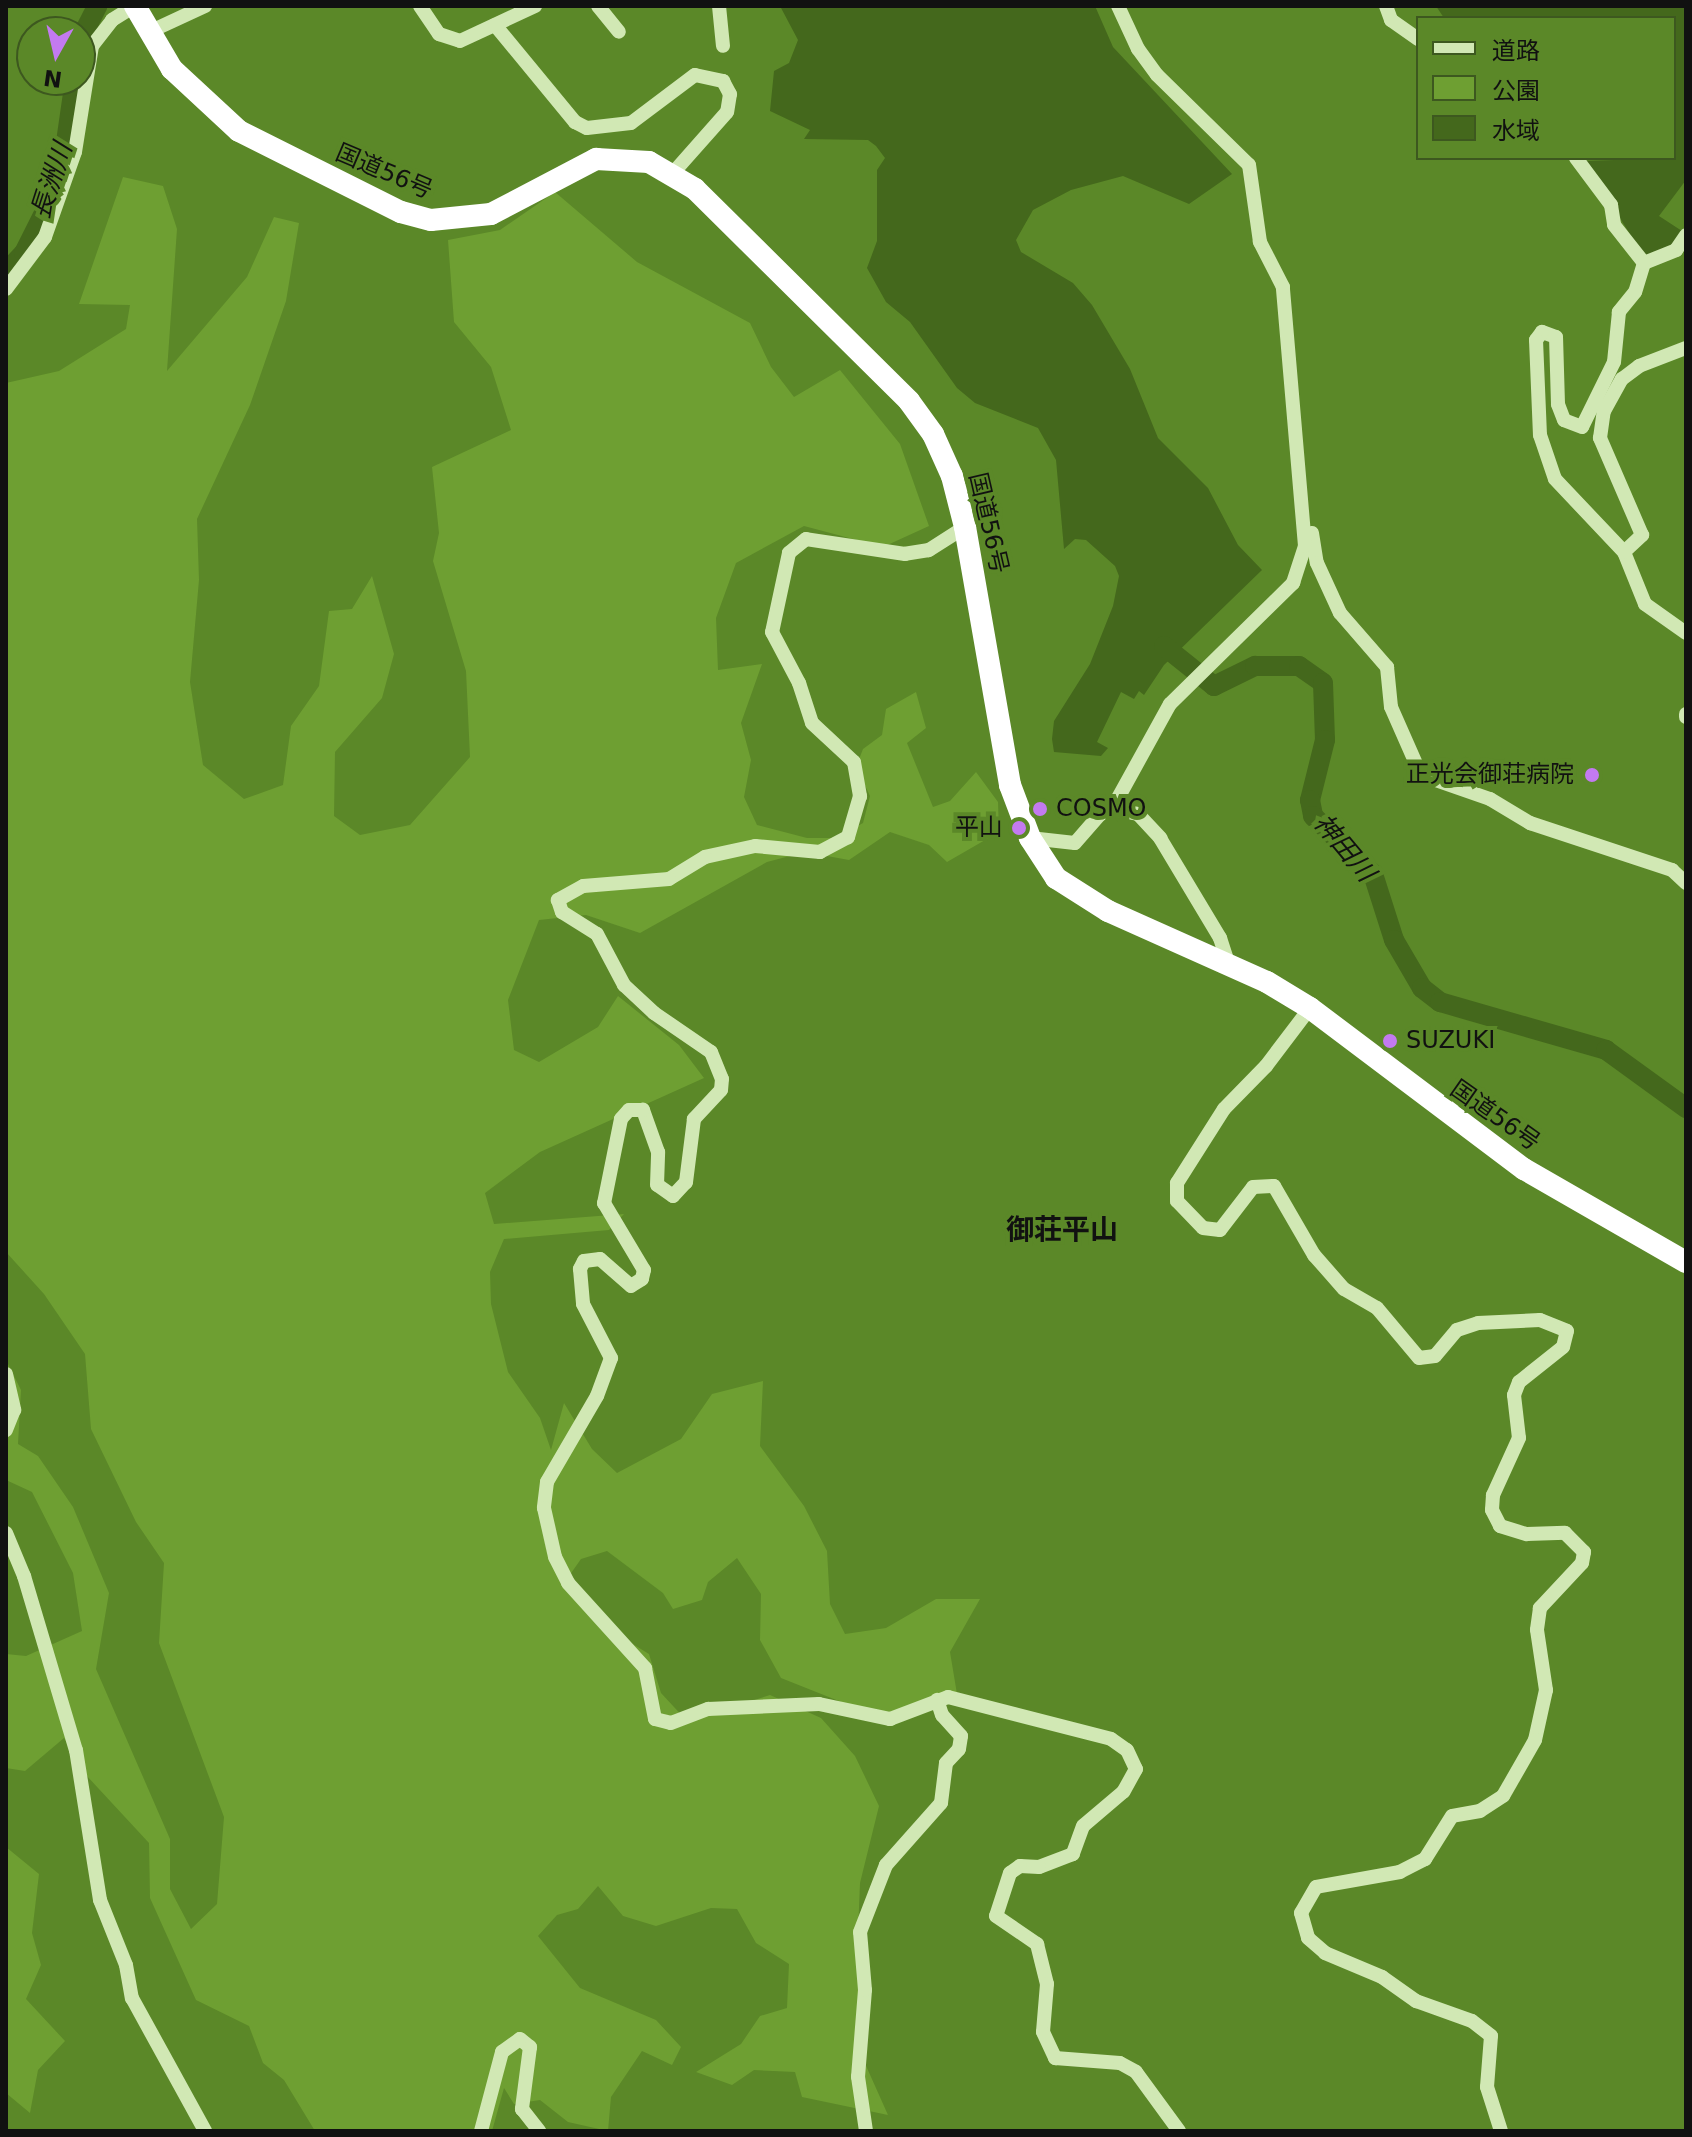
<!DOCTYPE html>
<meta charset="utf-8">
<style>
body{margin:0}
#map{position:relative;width:1692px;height:2137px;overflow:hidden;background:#5b8828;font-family:"DejaVu Sans","Noto Sans JP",sans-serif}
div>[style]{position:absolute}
.green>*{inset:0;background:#6e9f32}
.water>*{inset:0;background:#44681c}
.river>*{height:20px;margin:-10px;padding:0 10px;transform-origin:10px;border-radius:10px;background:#44681c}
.minor>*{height:14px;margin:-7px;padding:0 7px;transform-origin:7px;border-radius:7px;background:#d1e8b4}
.highway>*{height:22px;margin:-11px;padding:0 11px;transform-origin:11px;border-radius:11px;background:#fff}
.dots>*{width:22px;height:22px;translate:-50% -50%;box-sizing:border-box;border:4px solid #5b8828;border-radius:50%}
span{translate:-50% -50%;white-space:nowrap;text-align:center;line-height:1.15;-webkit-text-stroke:8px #5b8828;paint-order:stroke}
.street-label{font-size:24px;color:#111}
.poi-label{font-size:24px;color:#111}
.right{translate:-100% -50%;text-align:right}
.left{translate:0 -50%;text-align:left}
.water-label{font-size:26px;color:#111;font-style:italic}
.quarter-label{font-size:28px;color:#111;font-weight:700}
.frame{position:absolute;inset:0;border:8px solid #111;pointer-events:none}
.legend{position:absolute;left:1416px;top:16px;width:260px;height:144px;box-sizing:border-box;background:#5b8828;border:2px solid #3d581f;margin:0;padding:10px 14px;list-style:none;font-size:24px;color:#111}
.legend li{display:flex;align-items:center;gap:16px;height:40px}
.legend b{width:40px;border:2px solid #3d581f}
.north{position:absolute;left:16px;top:16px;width:80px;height:80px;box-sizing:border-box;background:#5b8828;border:2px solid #3d581f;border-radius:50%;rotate:188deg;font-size:22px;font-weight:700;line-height:32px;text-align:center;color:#111}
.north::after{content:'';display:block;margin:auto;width:28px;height:36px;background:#c37af0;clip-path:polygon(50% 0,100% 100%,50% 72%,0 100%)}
</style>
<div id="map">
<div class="green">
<div style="clip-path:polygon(123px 177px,163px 186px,177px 229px,167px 371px,247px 277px,274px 217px,299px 223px,286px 301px,250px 405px,197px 519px,199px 580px,190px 682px,203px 765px,244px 799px,283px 785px,291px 726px,319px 686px,329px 611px,352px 609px,372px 576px,394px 654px,382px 698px,335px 752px,334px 816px,360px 835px,410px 825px,470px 757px,466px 671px,433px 561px,439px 533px,432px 467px,511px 430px,491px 367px,454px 322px,448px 240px,500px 230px,555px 192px,637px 262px,750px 323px,771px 367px,794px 397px,840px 370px,900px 444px,929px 526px,883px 547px,804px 526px,736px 563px,716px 618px,718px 670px,762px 664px,741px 723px,751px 760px,744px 797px,757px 825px,807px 838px,836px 838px,863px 823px,870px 796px,856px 767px,863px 749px,882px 735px,886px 709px,916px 692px,926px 728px,907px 743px,933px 807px,950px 801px,976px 772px,998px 802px,999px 832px,947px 862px,929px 845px,890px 832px,849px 860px,805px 852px,767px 862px,640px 933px,586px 915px,539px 920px,508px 1000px,514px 1050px,539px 1062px,598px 1027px,618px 996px,679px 1045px,704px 1078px,540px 1152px,485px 1193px,494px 1224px,624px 1214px,609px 1230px,504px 1239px,490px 1272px,491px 1304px,508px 1372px,540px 1418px,551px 1450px,564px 1403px,592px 1449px,617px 1473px,681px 1439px,712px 1394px,763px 1381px,760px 1446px,804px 1506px,827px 1551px,830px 1604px,845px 1634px,886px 1628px,936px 1599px,980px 1599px,950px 1652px,957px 1694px,928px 1708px,874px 1715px,781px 1678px,760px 1640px,761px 1594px,737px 1558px,708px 1582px,702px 1600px,673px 1609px,663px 1593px,607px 1551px,581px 1559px,562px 1586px,597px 1622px,649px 1654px,661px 1693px,687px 1721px,770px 1695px,821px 1718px,855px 1756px,879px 1806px,860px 1883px,857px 1957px,863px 2059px,888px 2115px,802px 2097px,795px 2072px,754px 2070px,732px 2085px,696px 2072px,741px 2044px,760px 2016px,787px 2008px,789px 1964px,756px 1943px,737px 1909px,711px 1908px,656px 1926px,623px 1916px,598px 1886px,578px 1909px,557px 1915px,538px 1936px,580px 1988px,656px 2020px,681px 2047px,672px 2065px,642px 2051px,611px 2097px,608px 2131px,568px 2122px,540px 2100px,514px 2104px,504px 2088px,492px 2131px,315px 2131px,284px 2080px,263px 2063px,249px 2026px,196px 2000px,150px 1898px,149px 1843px,86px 1775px,64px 1738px,25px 1771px,6px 1768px,6px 1654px,26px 1656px,82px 1631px,73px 1573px,32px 1492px,6px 1480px,6px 1360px,21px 1390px,18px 1444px,38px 1456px,73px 1507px,109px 1593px,96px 1669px,170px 1839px,170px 1889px,191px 1929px,217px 1904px,224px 1817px,159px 1643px,164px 1563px,136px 1522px,91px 1429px,85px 1354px,44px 1294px,6px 1252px,6px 383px,59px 371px,126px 329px,130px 305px,79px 304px)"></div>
<div style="clip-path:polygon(6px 1847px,39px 1874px,32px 1933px,41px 1965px,26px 1999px,65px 2041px,38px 2070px,30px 2113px,6px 2093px)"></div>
</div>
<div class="water">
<div style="clip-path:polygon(780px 6px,1095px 6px,1113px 47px,1232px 174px,1189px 204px,1123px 176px,1071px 190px,1033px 210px,1016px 240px,1021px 252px,1073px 283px,1092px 305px,1130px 369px,1158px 438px,1208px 488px,1238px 545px,1262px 570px,1164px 665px,1144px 695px,1139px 691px,1134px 699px,1121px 692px,1097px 742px,1108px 748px,1101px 756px,1054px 752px,1052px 739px,1054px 721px,1090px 664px,1113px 606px,1119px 576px,1115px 566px,1086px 540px,1075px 539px,1064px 549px,1056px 460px,1038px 428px,975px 403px,957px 388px,910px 322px,886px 302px,867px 268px,877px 241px,877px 170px,885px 158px,876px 146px,868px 140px,804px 139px,810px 130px,770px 111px,774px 71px,789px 63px,798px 40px)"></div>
<div style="clip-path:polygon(1436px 6px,1686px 6px,1686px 180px,1659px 216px,1682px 231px,1676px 243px,1644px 257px,1585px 161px,1674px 158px,1674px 18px,1444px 18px)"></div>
</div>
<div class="river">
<div style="left:80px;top:40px;width:38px;rotate:-63deg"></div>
<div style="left:6px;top:272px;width:26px;rotate:-47deg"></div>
<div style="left:24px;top:253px;width:51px;rotate:-63.4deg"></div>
<div style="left:47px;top:207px;width:61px;rotate:-72.8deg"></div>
<div style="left:65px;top:149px;width:70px;rotate:-81.8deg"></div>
<div style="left:1164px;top:646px;width:64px;rotate:38.7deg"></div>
<div style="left:1214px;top:686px;width:46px;rotate:-26deg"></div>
<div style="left:1255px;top:666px;width:44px"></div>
<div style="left:1299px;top:666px;width:29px;rotate:35deg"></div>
<div style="left:1323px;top:683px;width:57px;rotate:88deg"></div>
<div style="left:1325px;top:740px;width:62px;rotate:104deg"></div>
<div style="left:1310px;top:800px;width:16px;rotate:79deg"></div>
<div style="left:1313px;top:816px;width:83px;rotate:44deg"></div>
<div style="left:1373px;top:874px;width:69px;rotate:72.3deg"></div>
<div style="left:1394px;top:940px;width:56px;rotate:59.7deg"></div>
<div style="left:1422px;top:988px;width:23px;rotate:38deg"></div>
<div style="left:1440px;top:1002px;width:173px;rotate:16.1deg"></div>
<div style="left:1606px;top:1050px;width:99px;rotate:35.9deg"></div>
</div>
<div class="minor">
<div style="left:420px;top:6px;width:34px;rotate:56deg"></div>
<div style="left:439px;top:34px;width:22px;rotate:18deg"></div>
<div style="left:460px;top:41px;width:83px;rotate:-25deg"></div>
<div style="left:598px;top:6px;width:33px;rotate:51deg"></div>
<div style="left:719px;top:6px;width:40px;rotate:84.3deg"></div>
<div style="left:1386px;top:6px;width:15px;rotate:70deg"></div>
<div style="left:1391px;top:20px;width:33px;rotate:35deg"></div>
<div style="left:495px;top:25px;width:126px;rotate:50.5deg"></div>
<div style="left:575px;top:122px;width:13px;rotate:27deg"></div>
<div style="left:587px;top:128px;width:44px;rotate:-6.5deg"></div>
<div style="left:631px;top:123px;width:80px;rotate:-36.9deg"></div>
<div style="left:695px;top:75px;width:29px;rotate:12deg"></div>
<div style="left:723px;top:81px;width:15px;rotate:62deg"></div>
<div style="left:730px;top:94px;width:18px;rotate:99deg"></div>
<div style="left:727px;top:112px;width:80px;rotate:131.5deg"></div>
<div style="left:149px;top:32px;width:62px;rotate:-24.9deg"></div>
<div style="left:1576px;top:158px;width:59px;rotate:53.3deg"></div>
<div style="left:1611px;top:205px;width:20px;rotate:81deg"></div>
<div style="left:1614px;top:225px;width:48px;rotate:51.7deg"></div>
<div style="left:1644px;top:263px;width:30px;rotate:107deg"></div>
<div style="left:1635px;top:292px;width:26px;rotate:129deg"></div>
<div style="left:1619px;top:312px;width:50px;rotate:95.7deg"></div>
<div style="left:1614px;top:362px;width:72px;rotate:116.2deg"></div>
<div style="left:1582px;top:427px;width:19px;rotate:-159deg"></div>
<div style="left:1564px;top:420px;width:17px;rotate:-111deg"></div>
<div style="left:1558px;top:404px;width:67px;rotate:-91.7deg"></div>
<div style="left:1556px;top:337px;width:15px;rotate:-160deg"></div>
<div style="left:1542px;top:332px;width:10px;rotate:127deg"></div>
<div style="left:1536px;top:340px;width:95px;rotate:87.6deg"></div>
<div style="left:1540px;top:435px;width:46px;rotate:71.2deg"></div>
<div style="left:1555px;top:479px;width:100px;rotate:46.6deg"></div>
<div style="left:1624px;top:552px;width:56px;rotate:68deg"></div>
<div style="left:1645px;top:604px;width:50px;rotate:35.3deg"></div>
<div style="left:1644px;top:263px;width:35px;rotate:-22deg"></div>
<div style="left:1676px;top:250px;width:18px;rotate:-56deg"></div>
<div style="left:6px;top:289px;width:65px;rotate:-53.1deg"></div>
<div style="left:45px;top:237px;width:90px;rotate:-70.6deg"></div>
<div style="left:75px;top:152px;width:107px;rotate:-80.9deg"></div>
<div style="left:92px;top:46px;width:33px;rotate:-52deg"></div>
<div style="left:112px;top:20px;width:26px;rotate:-32deg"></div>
<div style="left:965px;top:527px;width:43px;rotate:147.4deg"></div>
<div style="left:929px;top:550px;width:24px;rotate:171deg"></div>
<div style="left:905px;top:554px;width:100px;rotate:-171.4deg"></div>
<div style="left:806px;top:539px;width:22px;rotate:141deg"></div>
<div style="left:789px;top:553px;width:81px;rotate:102.1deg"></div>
<div style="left:772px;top:632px;width:58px;rotate:62.1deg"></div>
<div style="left:799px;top:683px;width:42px;rotate:72deg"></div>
<div style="left:812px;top:723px;width:57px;rotate:42.9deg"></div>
<div style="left:854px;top:762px;width:35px;rotate:80deg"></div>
<div style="left:860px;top:796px;width:43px;rotate:106.3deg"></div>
<div style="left:848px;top:837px;width:32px;rotate:152deg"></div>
<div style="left:820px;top:852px;width:65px;rotate:-174.7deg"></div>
<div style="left:755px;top:846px;width:51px;rotate:167.6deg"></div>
<div style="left:705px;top:857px;width:42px;rotate:148.6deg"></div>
<div style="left:669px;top:879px;width:86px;rotate:175.3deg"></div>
<div style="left:583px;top:886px;width:29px;rotate:151deg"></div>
<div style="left:558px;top:900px;width:13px;rotate:72deg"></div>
<div style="left:562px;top:912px;width:41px;rotate:32.2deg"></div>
<div style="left:597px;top:934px;width:58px;rotate:62.1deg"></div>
<div style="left:624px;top:985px;width:41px;rotate:43deg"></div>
<div style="left:654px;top:1013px;width:69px;rotate:34.4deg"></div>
<div style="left:711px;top:1052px;width:29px;rotate:68deg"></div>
<div style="left:722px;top:1079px;width:11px;rotate:95deg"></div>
<div style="left:721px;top:1090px;width:40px;rotate:133deg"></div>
<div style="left:694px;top:1119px;width:64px;rotate:97.2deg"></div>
<div style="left:686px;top:1182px;width:19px;rotate:133deg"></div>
<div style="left:673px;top:1196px;width:19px;rotate:-145deg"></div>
<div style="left:657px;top:1185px;width:33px;rotate:-88deg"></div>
<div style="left:658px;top:1152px;width:45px;rotate:-109.7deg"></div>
<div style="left:643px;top:1110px;width:14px;rotate:180deg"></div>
<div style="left:629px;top:1110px;width:12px;rotate:132deg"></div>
<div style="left:621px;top:1119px;width:86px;rotate:101.4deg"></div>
<div style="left:604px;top:1203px;width:78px;rotate:59.2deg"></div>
<div style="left:644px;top:1270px;width:9px;rotate:103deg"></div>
<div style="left:642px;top:1279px;width:13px;rotate:148deg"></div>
<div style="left:631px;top:1286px;width:41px;rotate:-138.9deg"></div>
<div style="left:600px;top:1259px;width:16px;rotate:173deg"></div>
<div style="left:584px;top:1261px;width:9px;rotate:117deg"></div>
<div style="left:580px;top:1269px;width:35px;rotate:85deg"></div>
<div style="left:583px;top:1304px;width:61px;rotate:62.6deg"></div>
<div style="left:611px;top:1358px;width:40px;rotate:110.2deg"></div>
<div style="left:597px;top:1396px;width:99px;rotate:120.2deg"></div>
<div style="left:547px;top:1482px;width:26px;rotate:97deg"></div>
<div style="left:544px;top:1508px;width:50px;rotate:77.3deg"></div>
<div style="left:555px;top:1557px;width:29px;rotate:63deg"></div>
<div style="left:568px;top:1583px;width:115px;rotate:47.8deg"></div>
<div style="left:645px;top:1668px;width:52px;rotate:78.9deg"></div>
<div style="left:655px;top:1719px;width:16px;rotate:14deg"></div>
<div style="left:671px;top:1723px;width:40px;rotate:-21deg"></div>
<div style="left:708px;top:1709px;width:111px;rotate:-2.6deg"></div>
<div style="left:819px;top:1704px;width:73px;rotate:11.9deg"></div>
<div style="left:890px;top:1719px;width:62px;rotate:-20.8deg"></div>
<div style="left:948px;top:1697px;width:168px;rotate:14.4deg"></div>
<div style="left:1111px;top:1739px;width:19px;rotate:35deg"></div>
<div style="left:1127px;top:1750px;width:21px;rotate:65deg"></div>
<div style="left:1136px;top:1769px;width:26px;rotate:119deg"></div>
<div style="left:1123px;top:1792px;width:52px;rotate:139.6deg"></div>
<div style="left:1083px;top:1826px;width:30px;rotate:110deg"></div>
<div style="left:1073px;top:1854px;width:36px;rotate:159deg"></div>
<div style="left:1039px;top:1867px;width:19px;rotate:-177deg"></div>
<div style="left:1020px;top:1866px;width:12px;rotate:145deg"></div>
<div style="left:1010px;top:1873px;width:45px;rotate:108deg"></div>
<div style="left:996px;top:1916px;width:50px;rotate:34.3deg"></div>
<div style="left:1037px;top:1944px;width:41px;rotate:76deg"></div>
<div style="left:1047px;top:1984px;width:48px;rotate:94.8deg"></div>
<div style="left:1043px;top:2032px;width:29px;rotate:65deg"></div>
<div style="left:1055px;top:2058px;width:65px;rotate:4.4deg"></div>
<div style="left:1120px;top:2063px;width:18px;rotate:29deg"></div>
<div style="left:1136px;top:2072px;width:73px;rotate:53.9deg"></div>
<div style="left:1312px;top:533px;width:30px;rotate:81deg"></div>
<div style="left:1317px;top:563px;width:55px;rotate:65.3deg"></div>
<div style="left:1340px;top:613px;width:72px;rotate:49deg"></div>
<div style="left:1387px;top:667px;width:40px;rotate:84.3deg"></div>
<div style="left:1391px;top:707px;width:74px;rotate:66.2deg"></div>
<div style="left:1421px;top:775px;width:73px;rotate:19.2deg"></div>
<div style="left:1490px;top:799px;width:47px;rotate:31deg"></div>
<div style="left:1530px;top:823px;width:150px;rotate:18.3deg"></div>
<div style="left:1672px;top:870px;width:19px;rotate:43deg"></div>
<div style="left:1624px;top:552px;width:25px;rotate:-43deg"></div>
<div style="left:1642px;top:535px;width:106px;rotate:-113.4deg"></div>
<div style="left:1600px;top:438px;width:27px;rotate:-82deg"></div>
<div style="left:1604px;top:411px;width:37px;rotate:-61deg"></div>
<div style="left:1622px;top:379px;width:21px;rotate:-37deg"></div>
<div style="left:1639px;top:366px;width:50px;rotate:-21deg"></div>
<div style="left:1686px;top:714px;width:3px;rotate:90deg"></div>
<div style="left:1112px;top:809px;width:120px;rotate:-61.1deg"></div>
<div style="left:1170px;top:704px;width:173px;rotate:-44.5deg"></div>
<div style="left:1293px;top:583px;width:39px;rotate:-72deg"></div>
<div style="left:1305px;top:546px;width:260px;rotate:-94.9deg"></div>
<div style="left:1283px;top:287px;width:51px;rotate:-117.1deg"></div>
<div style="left:1260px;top:242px;width:78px;rotate:-98.1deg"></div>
<div style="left:1249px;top:165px;width:129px;rotate:-135.6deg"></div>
<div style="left:1157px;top:75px;width:32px;rotate:-126deg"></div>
<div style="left:1138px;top:49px;width:47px;rotate:-114.9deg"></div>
<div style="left:1030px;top:838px;width:45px;rotate:6.3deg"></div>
<div style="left:1075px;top:843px;width:37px;rotate:-49deg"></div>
<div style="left:1099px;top:815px;width:14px;rotate:-25deg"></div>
<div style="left:1112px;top:809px;width:26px;rotate:11deg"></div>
<div style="left:1138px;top:814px;width:33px;rotate:47deg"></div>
<div style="left:1160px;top:838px;width:117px;rotate:59deg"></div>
<div style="left:1220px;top:938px;width:26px;rotate:72deg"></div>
<div style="left:1310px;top:1008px;width:73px;rotate:127.2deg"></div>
<div style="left:1266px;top:1066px;width:60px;rotate:134.3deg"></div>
<div style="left:1224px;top:1109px;width:88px;rotate:122.4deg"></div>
<div style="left:1177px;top:1183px;width:18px;rotate:90deg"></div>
<div style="left:1177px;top:1201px;width:37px;rotate:46deg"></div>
<div style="left:1203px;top:1228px;width:17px;rotate:7deg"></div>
<div style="left:1220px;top:1230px;width:54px;rotate:-52.5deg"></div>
<div style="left:1253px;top:1187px;width:21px;rotate:-3deg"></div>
<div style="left:1274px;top:1186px;width:80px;rotate:59.9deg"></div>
<div style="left:1314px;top:1255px;width:45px;rotate:48.6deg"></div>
<div style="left:1344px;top:1289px;width:38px;rotate:30deg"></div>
<div style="left:1377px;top:1308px;width:65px;rotate:50deg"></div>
<div style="left:1419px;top:1358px;width:16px;rotate:-7deg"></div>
<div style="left:1435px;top:1356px;width:34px;rotate:-50deg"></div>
<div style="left:1457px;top:1330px;width:22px;rotate:-18deg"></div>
<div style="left:1478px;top:1323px;width:62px;rotate:-2.8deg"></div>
<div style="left:1540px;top:1320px;width:29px;rotate:22deg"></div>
<div style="left:1567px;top:1331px;width:16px;rotate:104deg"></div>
<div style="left:1563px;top:1347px;width:56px;rotate:141.5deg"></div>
<div style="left:1519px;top:1382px;width:14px;rotate:111deg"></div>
<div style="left:1514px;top:1395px;width:43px;rotate:83.4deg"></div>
<div style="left:1519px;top:1438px;width:63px;rotate:114.5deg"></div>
<div style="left:1493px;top:1495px;width:15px;rotate:94deg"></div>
<div style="left:1492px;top:1510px;width:18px;rotate:63deg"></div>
<div style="left:1500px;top:1526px;width:28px;rotate:17deg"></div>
<div style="left:1527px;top:1534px;width:38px;rotate:-2deg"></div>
<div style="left:1565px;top:1533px;width:27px;rotate:45deg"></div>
<div style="left:1584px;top:1552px;width:11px;rotate:100deg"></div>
<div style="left:1582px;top:1563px;width:62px;rotate:133deg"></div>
<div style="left:1540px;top:1608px;width:22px;rotate:98deg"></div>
<div style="left:1537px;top:1630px;width:61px;rotate:81.5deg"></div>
<div style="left:1546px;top:1690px;width:51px;rotate:102.4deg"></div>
<div style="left:1535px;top:1740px;width:64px;rotate:119.7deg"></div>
<div style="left:1503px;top:1796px;width:27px;rotate:147deg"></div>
<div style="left:1480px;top:1811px;width:28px;rotate:170deg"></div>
<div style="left:1452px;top:1816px;width:51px;rotate:122.1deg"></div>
<div style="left:1425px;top:1859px;width:28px;rotate:153deg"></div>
<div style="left:1400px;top:1872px;width:85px;rotate:169.9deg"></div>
<div style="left:1316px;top:1887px;width:30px;rotate:120deg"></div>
<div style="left:1301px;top:1913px;width:26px;rotate:74deg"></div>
<div style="left:1308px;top:1938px;width:23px;rotate:41deg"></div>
<div style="left:1325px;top:1953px;width:62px;rotate:22.8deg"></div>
<div style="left:1382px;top:1977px;width:42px;rotate:35.2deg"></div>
<div style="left:1416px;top:2001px;width:59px;rotate:19.7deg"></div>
<div style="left:1472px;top:2021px;width:24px;rotate:38deg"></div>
<div style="left:1491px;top:2036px;width:51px;rotate:94.5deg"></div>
<div style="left:1487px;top:2087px;width:46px;rotate:72.3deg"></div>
<div style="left:6px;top:1374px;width:37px;rotate:77deg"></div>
<div style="left:14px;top:1410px;width:22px;rotate:112deg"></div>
<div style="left:6px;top:1533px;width:47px;rotate:67.3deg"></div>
<div style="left:24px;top:1576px;width:182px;rotate:73.4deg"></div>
<div style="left:76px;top:1750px;width:152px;rotate:80.9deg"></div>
<div style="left:100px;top:1900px;width:70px;rotate:68.2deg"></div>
<div style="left:126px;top:1965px;width:34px;rotate:80deg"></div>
<div style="left:132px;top:1998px;width:152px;rotate:61.2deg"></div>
<div style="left:481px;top:2131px;width:82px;rotate:-75.1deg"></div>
<div style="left:502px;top:2052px;width:22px;rotate:-36deg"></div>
<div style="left:520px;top:2039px;width:13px;rotate:39deg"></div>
<div style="left:530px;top:2047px;width:63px;rotate:97.4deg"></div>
<div style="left:522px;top:2109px;width:28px;rotate:52deg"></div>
<div style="left:866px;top:2131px;width:55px;rotate:-98.4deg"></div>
<div style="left:858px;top:2077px;width:87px;rotate:-85.4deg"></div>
<div style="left:865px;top:1990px;width:58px;rotate:-94.9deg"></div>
<div style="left:860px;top:1932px;width:72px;rotate:-68.8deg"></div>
<div style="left:886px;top:1865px;width:83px;rotate:-48.4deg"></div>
<div style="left:941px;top:1803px;width:40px;rotate:-82.9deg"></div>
<div style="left:946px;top:1763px;width:19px;rotate:-47deg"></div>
<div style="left:959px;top:1749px;width:13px;rotate:-81deg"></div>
<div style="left:961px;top:1736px;width:28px;rotate:-132deg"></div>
<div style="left:942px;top:1715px;width:16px;rotate:-108deg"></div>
</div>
<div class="highway">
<div style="left:135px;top:6px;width:73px;rotate:59.6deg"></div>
<div style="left:172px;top:69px;width:91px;rotate:42.8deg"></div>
<div style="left:239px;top:131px;width:181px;rotate:26.6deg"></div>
<div style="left:401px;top:212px;width:31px;rotate:15deg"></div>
<div style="left:431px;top:220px;width:60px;rotate:-5.7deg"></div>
<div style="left:491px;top:214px;width:119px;rotate:-27.6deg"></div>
<div style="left:596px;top:159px;width:53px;rotate:3.2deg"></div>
<div style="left:649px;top:162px;width:53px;rotate:30.4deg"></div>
<div style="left:695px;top:189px;width:301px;rotate:44.7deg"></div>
<div style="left:909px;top:401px;width:41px;rotate:54deg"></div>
<div style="left:933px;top:434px;width:46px;rotate:65.7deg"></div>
<div style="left:952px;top:476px;width:53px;rotate:75.7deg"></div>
<div style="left:965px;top:527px;width:262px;rotate:80.1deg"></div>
<div style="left:1010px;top:785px;width:57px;rotate:69.3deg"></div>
<div style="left:1030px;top:838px;width:48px;rotate:57deg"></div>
<div style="left:1056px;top:878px;width:62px;rotate:32.4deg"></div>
<div style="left:1108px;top:911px;width:174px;rotate:24.1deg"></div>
<div style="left:1267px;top:982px;width:50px;rotate:31.2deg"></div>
<div style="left:1310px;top:1008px;width:268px;rotate:37deg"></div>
<div style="left:1524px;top:1169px;width:187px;rotate:29.9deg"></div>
</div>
<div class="dots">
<div style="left:1592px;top:775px;background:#c37af0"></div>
<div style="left:1040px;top:809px;background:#c37af0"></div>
<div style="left:1019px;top:828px;background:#c37af0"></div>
<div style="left:1390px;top:1041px;background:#c37af0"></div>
</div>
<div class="street-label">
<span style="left:384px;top:172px;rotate:23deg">国道56号</span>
<span style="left:988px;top:523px;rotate:77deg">国道56号</span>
<span style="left:1495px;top:1116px;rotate:35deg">国道56号</span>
</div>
<div class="poi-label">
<span class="right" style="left:1574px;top:775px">正光会御荘病院</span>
<span class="left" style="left:1056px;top:809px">COSMO</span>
<span class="right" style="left:1003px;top:828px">平山</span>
<span class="left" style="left:1406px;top:1041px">SUZUKI</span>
</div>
<div class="water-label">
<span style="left:52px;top:181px;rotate:-72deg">長洲川</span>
<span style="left:1344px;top:848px;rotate:50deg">神田川</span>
</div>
<div class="quarter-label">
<span style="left:1062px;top:1230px">御荘平山</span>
</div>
<div class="frame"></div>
<ul class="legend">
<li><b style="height:10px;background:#d1e8b4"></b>道路</li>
<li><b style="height:22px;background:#6e9f32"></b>公園</li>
<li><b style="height:22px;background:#44681c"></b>水域</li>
</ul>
<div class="north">N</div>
</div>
